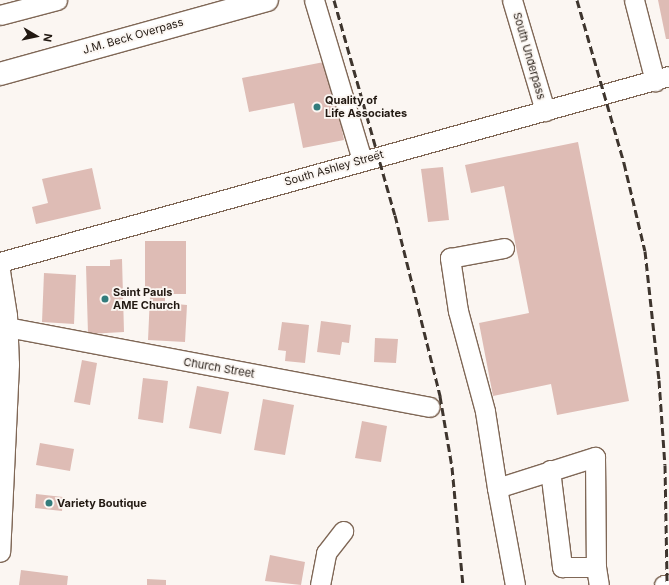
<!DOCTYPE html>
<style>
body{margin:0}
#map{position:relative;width:669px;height:585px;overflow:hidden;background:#fbf6f2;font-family:Inter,sans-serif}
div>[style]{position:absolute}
.building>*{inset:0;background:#debcb5}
.roads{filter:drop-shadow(1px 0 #7f6756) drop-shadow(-1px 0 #7f6756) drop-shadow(0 1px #7f6756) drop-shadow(0 -1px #7f6756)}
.minor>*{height:19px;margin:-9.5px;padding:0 9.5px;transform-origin:9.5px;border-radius:9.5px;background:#fff}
.major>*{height:22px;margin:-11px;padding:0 11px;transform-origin:11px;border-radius:11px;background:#fff}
.rail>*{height:3px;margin-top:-1.5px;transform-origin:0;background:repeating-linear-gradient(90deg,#3e352e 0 8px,transparent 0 12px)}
.dots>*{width:11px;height:11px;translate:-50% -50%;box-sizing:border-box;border:2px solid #fbf6f2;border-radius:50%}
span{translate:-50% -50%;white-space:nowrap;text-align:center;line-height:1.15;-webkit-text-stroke:3.5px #fbf6f2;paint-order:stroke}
.street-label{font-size:11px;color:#221912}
.poi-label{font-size:11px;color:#221912;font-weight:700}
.left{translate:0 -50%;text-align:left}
.north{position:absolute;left:16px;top:16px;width:40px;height:40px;-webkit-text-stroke:3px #fbf6f2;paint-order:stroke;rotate:99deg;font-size:11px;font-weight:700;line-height:16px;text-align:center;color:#221912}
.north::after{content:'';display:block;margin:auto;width:14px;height:18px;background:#221912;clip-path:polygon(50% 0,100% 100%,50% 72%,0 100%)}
</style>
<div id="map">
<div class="building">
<div style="clip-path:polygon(658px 0,669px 0,669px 39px,666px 39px)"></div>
<div style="clip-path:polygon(329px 61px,344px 140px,303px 148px,294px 103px,249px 112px,242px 78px)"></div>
<div style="clip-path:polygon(578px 142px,629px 401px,557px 415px,551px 384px,493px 396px,479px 323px,529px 313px,504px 186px,471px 193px,465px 165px)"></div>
<div style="clip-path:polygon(443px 167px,449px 220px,428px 222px,421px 169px)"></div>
<div style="clip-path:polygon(92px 168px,101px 209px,36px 224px,32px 207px,48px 203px,42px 179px)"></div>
<div style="clip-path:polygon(145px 241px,186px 241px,186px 294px,145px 294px)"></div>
<div style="clip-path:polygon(122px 259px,124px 332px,88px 334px,86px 266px,110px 266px,110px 260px)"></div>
<div style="clip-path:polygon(44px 273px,76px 275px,74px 324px,42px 322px)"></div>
<div style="clip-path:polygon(150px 296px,165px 297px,165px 303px,187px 305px,185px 342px,148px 340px)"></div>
<div style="clip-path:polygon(321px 321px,351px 325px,349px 343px,342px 342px,340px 355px,317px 352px)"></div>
<div style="clip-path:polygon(282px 322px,309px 325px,305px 363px,285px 361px,286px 351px,278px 350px)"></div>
<div style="clip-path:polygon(375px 338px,398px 339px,396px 363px,374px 362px)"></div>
<div style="clip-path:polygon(82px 360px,97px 363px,90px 405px,74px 402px)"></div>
<div style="clip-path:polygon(143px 378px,168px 381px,163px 423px,138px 419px)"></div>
<div style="clip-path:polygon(197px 386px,229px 392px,221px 434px,189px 428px)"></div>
<div style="clip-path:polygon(263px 399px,294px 405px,285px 455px,254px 450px)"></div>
<div style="clip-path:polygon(362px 421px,387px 426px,381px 462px,355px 458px)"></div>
<div style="clip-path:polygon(40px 443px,74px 449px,70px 471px,36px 465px)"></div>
<div style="clip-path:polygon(36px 494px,63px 497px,62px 511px,35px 508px)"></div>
<div style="clip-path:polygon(270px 555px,305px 562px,301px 585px,265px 581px)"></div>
<div style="clip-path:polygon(21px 570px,68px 576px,67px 585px,19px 585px)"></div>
<div style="clip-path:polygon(147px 579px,166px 580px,166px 585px,147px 585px)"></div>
</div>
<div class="roads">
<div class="minor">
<div style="left:314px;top:0;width:167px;rotate:73.3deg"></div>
<div style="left:512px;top:0;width:116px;rotate:73.4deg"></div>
<div style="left:634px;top:0;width:84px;rotate:75.5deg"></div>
<div style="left:0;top:15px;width:59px;rotate:-14.7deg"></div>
<div style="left:0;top:262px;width:694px;rotate:-15.54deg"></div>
<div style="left:0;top:271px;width:45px;rotate:81deg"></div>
<div style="left:7px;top:315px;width:49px;rotate:87.7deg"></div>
<div style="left:9px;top:364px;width:188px;rotate:92.7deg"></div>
<div style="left:7px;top:327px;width:430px;rotate:10.7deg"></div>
<div style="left:550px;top:470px;width:98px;rotate:82.9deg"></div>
<div style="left:562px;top:567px;width:34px"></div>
<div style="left:497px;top:488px;width:78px;rotate:-98.9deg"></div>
<div style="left:485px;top:411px;width:104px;rotate:-105.1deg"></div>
<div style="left:458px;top:311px;width:54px;rotate:-98.6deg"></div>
<div style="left:450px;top:258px;width:55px;rotate:-10.5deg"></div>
<div style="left:320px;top:585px;width:33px;rotate:-79deg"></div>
<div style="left:326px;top:553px;width:28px;rotate:-52deg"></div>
<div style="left:515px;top:585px;width:99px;rotate:-100.5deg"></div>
<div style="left:497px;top:488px;width:103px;rotate:-17.6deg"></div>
<div style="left:595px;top:457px;width:110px;rotate:89.5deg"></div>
<div style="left:596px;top:567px;width:18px;rotate:81deg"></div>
<div style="left:664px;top:585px;width:5px;rotate:-11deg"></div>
</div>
<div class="major">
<div style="left:0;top:74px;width:277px;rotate:-15.5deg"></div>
</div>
</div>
<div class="rail">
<div style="left:334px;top:0;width:223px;rotate:74.2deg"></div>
<div style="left:395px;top:215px;width:187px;rotate:76deg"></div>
<div style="left:440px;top:396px;width:72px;rotate:80.4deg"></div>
<div style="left:452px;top:467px;width:119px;rotate:84.7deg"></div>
<div style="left:577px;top:0;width:170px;rotate:73.9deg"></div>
<div style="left:624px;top:163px;width:90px;rotate:76.6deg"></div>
<div style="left:645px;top:251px;width:130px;rotate:83.8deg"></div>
<div style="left:659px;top:380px;width:85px;rotate:86deg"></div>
<div style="left:665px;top:465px;width:120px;rotate:89deg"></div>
</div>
<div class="dots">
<div style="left:317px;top:107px;background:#337c7c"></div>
<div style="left:105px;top:299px;background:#337c7c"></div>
<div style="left:49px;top:503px;background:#337c7c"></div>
</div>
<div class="street-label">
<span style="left:133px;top:36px;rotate:-16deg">J.M. Beck Overpass</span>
<span style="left:529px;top:56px;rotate:74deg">South Underpass</span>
<span style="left:334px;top:168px;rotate:-16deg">South Ashley Street</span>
<span style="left:219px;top:368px;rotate:10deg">Church Street</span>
</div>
<div class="poi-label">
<span class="left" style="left:325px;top:107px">Quality of<br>Life Associates</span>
<span class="left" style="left:113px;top:299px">Saint Pauls<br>AME Church</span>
<span class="left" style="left:57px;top:503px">Variety Boutique</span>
</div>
<div class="north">N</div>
</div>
